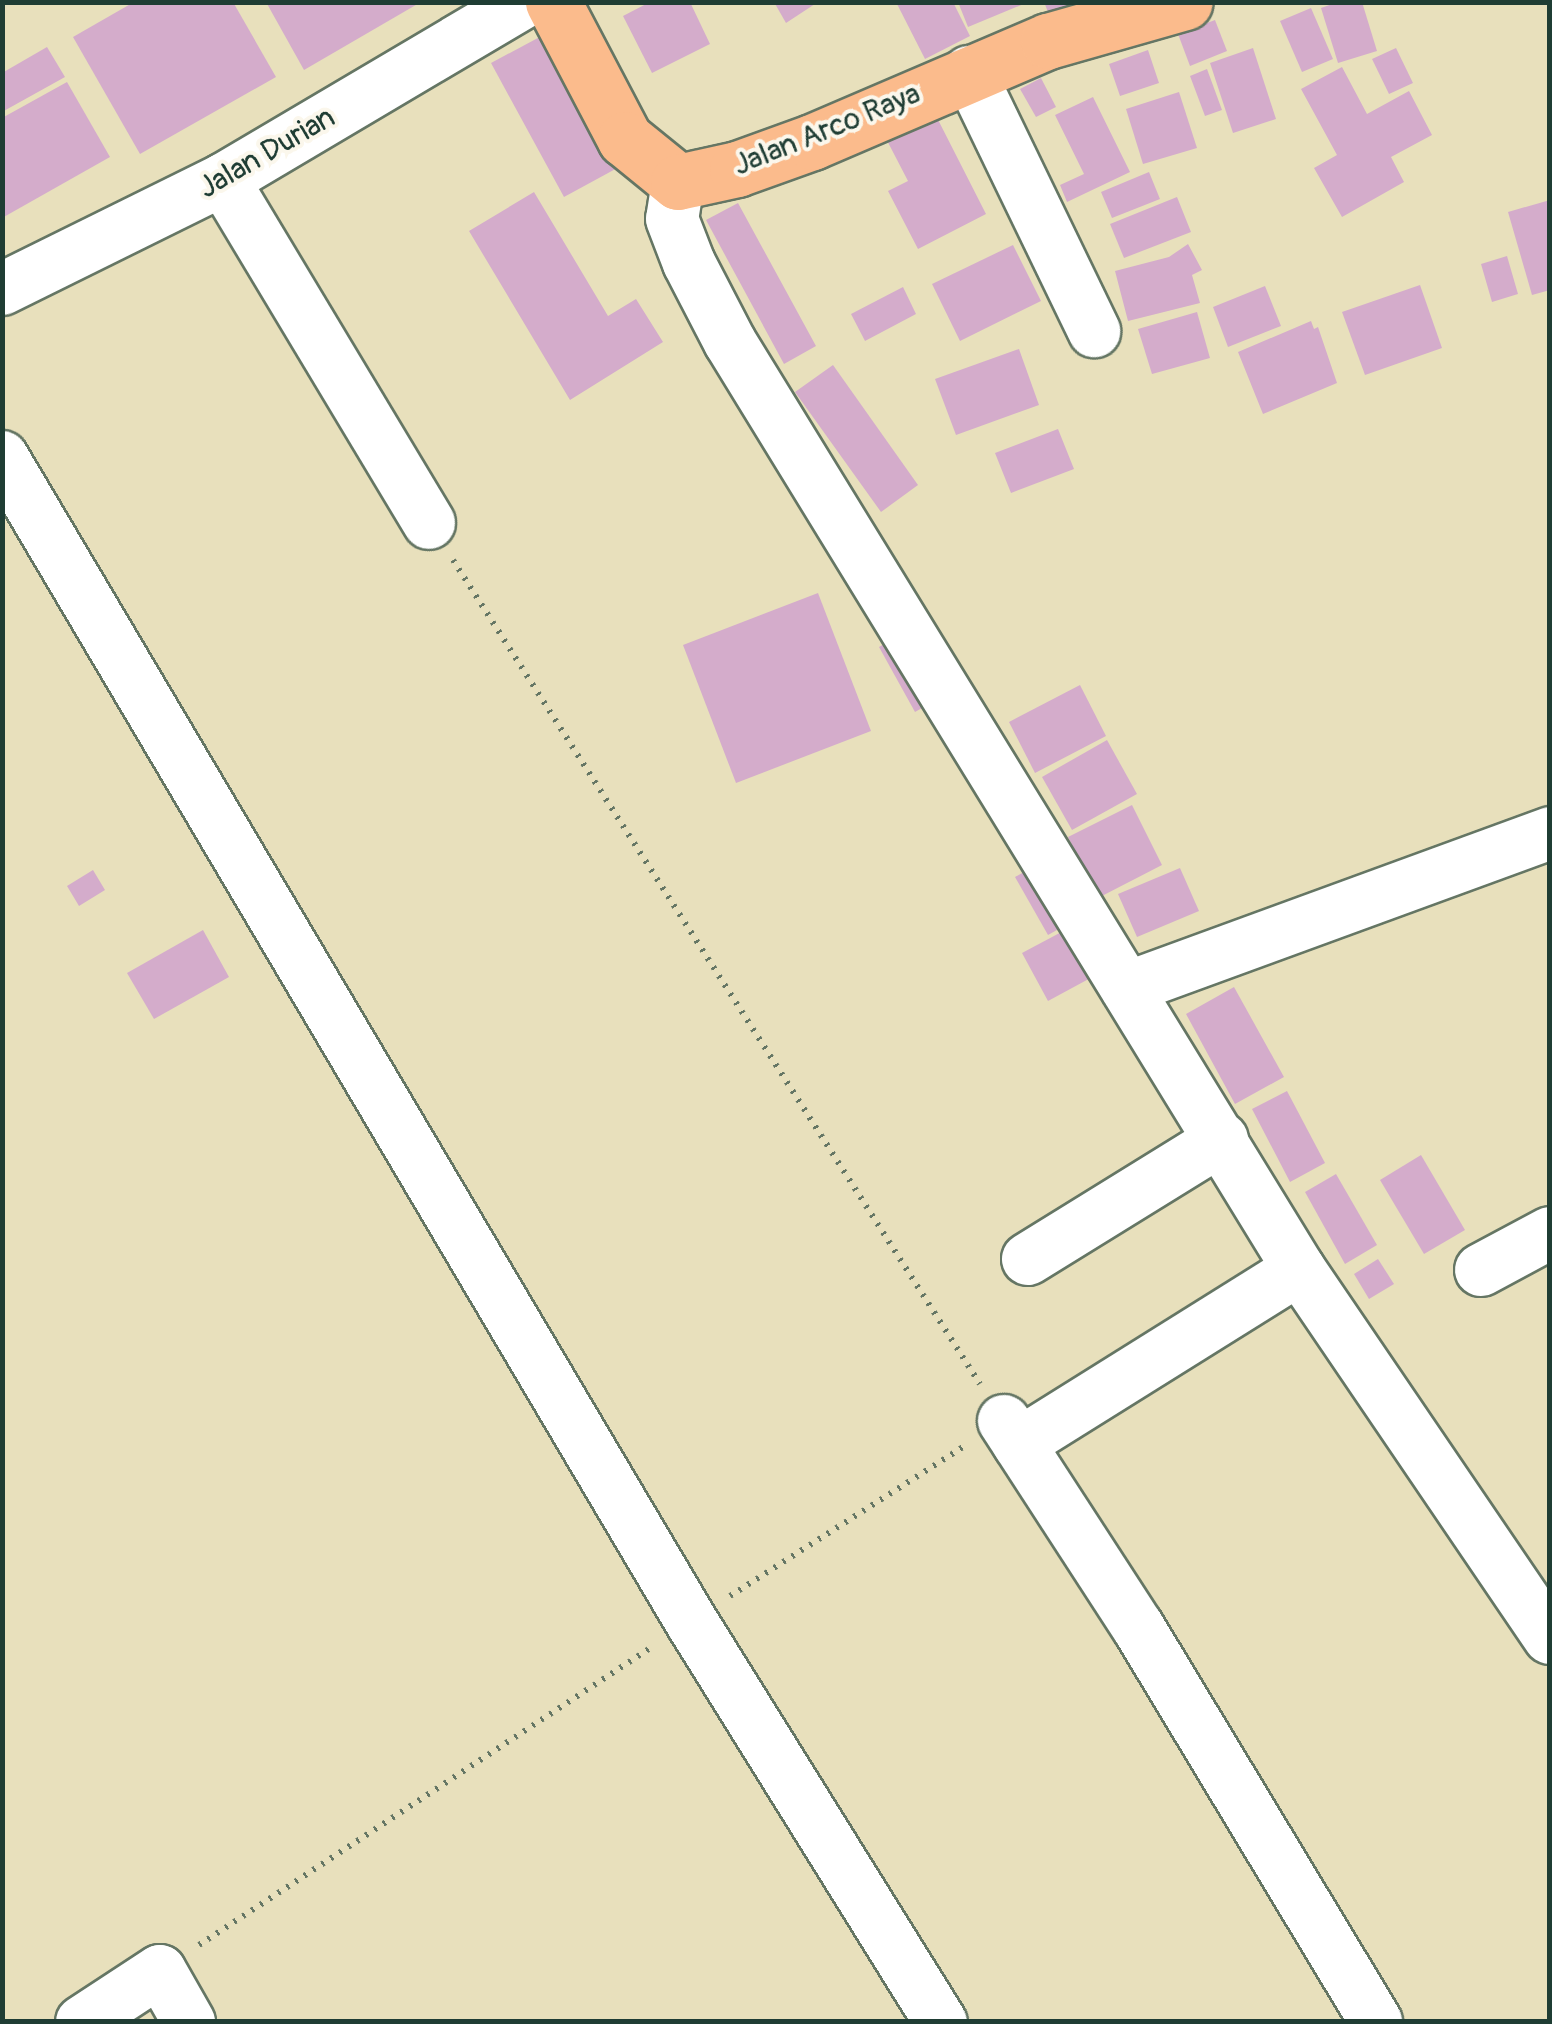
<!DOCTYPE html>
<style>
body{margin:0}
#map{position:relative;width:1552px;height:2024px;overflow:hidden;background:#e8e0bc;font-family:Pangolin,sans-serif}
div>[style]{position:absolute}
.building>*{inset:0;background:#d4accb}
.path>*{height:6px;margin-top:-3px;transform-origin:0;background:repeating-linear-gradient(90deg,#657664 0 2.5px,transparent 0 10.5px)}
.roads{filter:drop-shadow(2px 0 #657664) drop-shadow(-2px 0 #657664) drop-shadow(0 2px #657664) drop-shadow(0 -2px #657664)}
.minor>*{height:52px;margin:-26px;padding:0 26px;transform-origin:26px;border-radius:26px;background:#fff}
.major>*{height:55px;margin:-27.5px;padding:0 27.5px;transform-origin:27.5px;border-radius:27.5px;background:#fbbb8c}
span{translate:-50% -50%;white-space:nowrap;text-align:center;line-height:1.15;-webkit-text-stroke:8px #fbf7ec;paint-order:stroke}
.street-label{font-size:30px;color:#1f3d34}
.frame{position:absolute;inset:0;border:5px solid #1f3d34;pointer-events:none}
</style>
<div id="map">
<div class="building">
<div style="clip-path:polygon(134px 2px,233px 2px,276px 77px,140px 154px,73px 37px)"></div>
<div style="clip-path:polygon(266px 2px,421px 2px,304px 70px)"></div>
<div style="clip-path:polygon(650px 2px,690px 2px,710px 44px,652px 73px,623px 16px)"></div>
<div style="clip-path:polygon(774px 2px,818px 2px,786px 23px)"></div>
<div style="clip-path:polygon(896px 2px,953px 2px,970px 36px,925px 59px)"></div>
<div style="clip-path:polygon(958px 2px,1026px 2px,1026px 3px,968px 27px)"></div>
<div style="clip-path:polygon(1044px 2px,1083px 2px,1050px 17px)"></div>
<div style="clip-path:polygon(1338px 2px,1362px 2px,1377px 51px,1338px 63px,1321px 8px)"></div>
<div style="clip-path:polygon(1311px 8px,1333px 59px,1302px 72px,1280px 21px)"></div>
<div style="clip-path:polygon(1215px 20px,1227px 51px,1190px 66px,1178px 34px)"></div>
<div style="clip-path:polygon(549px 32px,621px 166px,564px 197px,491px 63px)"></div>
<div style="clip-path:polygon(47px 47px,65px 77px,2px 112px,2px 73px)"></div>
<div style="clip-path:polygon(1253px 48px,1276px 119px,1233px 133px,1210px 63px)"></div>
<div style="clip-path:polygon(1396px 48px,1413px 83px,1389px 94px,1372px 59px)"></div>
<div style="clip-path:polygon(1148px 50px,1159px 83px,1120px 96px,1109px 64px)"></div>
<div style="clip-path:polygon(1342px 67px,1367px 114px,1409px 91px,1432px 135px,1391px 157px,1404px 182px,1342px 217px,1314px 168px,1337px 155px,1301px 89px)"></div>
<div style="clip-path:polygon(1207px 69px,1222px 110px,1205px 116px,1190px 76px)"></div>
<div style="clip-path:polygon(1041px 78px,1056px 107px,1036px 117px,1020px 89px)"></div>
<div style="clip-path:polygon(67px 82px,110px 157px,2px 218px,2px 118px)"></div>
<div style="clip-path:polygon(1179px 92px,1197px 148px,1143px 164px,1126px 109px)"></div>
<div style="clip-path:polygon(1093px 97px,1130px 172px,1067px 202px,1060px 185px,1084px 174px,1055px 115px)"></div>
<div style="clip-path:polygon(929px 102px,986px 214px,918px 249px,888px 191px,908px 181px,880px 127px)"></div>
<div style="clip-path:polygon(1149px 172px,1160px 199px,1112px 218px,1101px 192px)"></div>
<div style="clip-path:polygon(534px 192px,608px 316px,636px 299px,663px 342px,570px 400px,469px 231px)"></div>
<div style="clip-path:polygon(1177px 197px,1191px 232px,1124px 258px,1110px 224px)"></div>
<div style="clip-path:polygon(1550px 200px,1550px 290px,1532px 295px,1508px 212px)"></div>
<div style="clip-path:polygon(738px 203px,816px 346px,784px 364px,706px 220px)"></div>
<div style="clip-path:polygon(1188px 244px,1202px 270px,1192px 275px,1200px 303px,1128px 321px,1115px 271px,1169px 257px)"></div>
<div style="clip-path:polygon(1013px 245px,1041px 301px,960px 341px,932px 284px)"></div>
<div style="clip-path:polygon(1507px 256px,1518px 294px,1492px 302px,1481px 264px)"></div>
<div style="clip-path:polygon(1420px 285px,1442px 348px,1365px 375px,1342px 312px)"></div>
<div style="clip-path:polygon(1265px 286px,1281px 326px,1228px 347px,1213px 307px)"></div>
<div style="clip-path:polygon(903px 287px,916px 314px,865px 341px,851px 314px)"></div>
<div style="clip-path:polygon(1197px 312px,1210px 358px,1152px 374px,1138px 329px)"></div>
<div style="clip-path:polygon(1311px 321px,1314px 329px,1318px 327px,1337px 383px,1263px 414px,1238px 352px)"></div>
<div style="clip-path:polygon(1019px 349px,1039px 405px,956px 435px,935px 379px)"></div>
<div style="clip-path:polygon(833px 365px,918px 485px,881px 512px,795px 392px)"></div>
<div style="clip-path:polygon(1058px 429px,1074px 469px,1011px 493px,995px 453px)"></div>
<div style="clip-path:polygon(818px 593px,871px 731px,736px 783px,683px 645px)"></div>
<div style="clip-path:polygon(907px 631px,943px 696px,915px 712px,879px 647px)"></div>
<div style="clip-path:polygon(1080px 685px,1106px 736px,1035px 773px,1009px 722px)"></div>
<div style="clip-path:polygon(1107px 740px,1137px 794px,1072px 830px,1042px 777px)"></div>
<div style="clip-path:polygon(1132px 805px,1162px 865px,1098px 898px,1068px 837px)"></div>
<div style="clip-path:polygon(1040px 863px,1073px 921px,1048px 935px,1015px 877px)"></div>
<div style="clip-path:polygon(1180px 868px,1199px 911px,1137px 937px,1118px 894px)"></div>
<div style="clip-path:polygon(93px 870px,105px 890px,79px 906px,67px 886px)"></div>
<div style="clip-path:polygon(1084px 920px,1109px 968px,1048px 1001px,1022px 953px)"></div>
<div style="clip-path:polygon(203px 930px,229px 977px,154px 1019px,127px 973px)"></div>
<div style="clip-path:polygon(1234px 987px,1284px 1077px,1235px 1104px,1186px 1014px)"></div>
<div style="clip-path:polygon(1287px 1091px,1325px 1163px,1290px 1182px,1252px 1109px)"></div>
<div style="clip-path:polygon(1421px 1155px,1465px 1230px,1424px 1254px,1380px 1180px)"></div>
<div style="clip-path:polygon(1336px 1174px,1377px 1245px,1345px 1264px,1305px 1192px)"></div>
<div style="clip-path:polygon(1378px 1259px,1394px 1284px,1369px 1299px,1354px 1274px)"></div>
</div>
<div class="path">
<div style="left:453px;top:560px;width:978px;rotate:57.4deg"></div>
<div style="left:730px;top:1596px;width:277px;rotate:-32.6deg"></div>
<div style="left:199px;top:1945px;width:542px;rotate:-33.34deg"></div>
</div>
<div class="roads">
<div class="minor">
<div style="left:969px;top:72px;width:288px;rotate:64.2deg"></div>
<div style="left:223px;top:180px;width:400px;rotate:59deg"></div>
<div style="left:678px;top:182px;width:37px;rotate:99deg"></div>
<div style="left:672px;top:219px;width:47px;rotate:68.9deg"></div>
<div style="left:689px;top:263px;width:89px;rotate:62.6deg"></div>
<div style="left:730px;top:342px;width:1088px;rotate:58.46deg"></div>
<div style="left:1299px;top:1269px;width:446px;rotate:55.8deg"></div>
<div style="left:2px;top:289px;width:246px;rotate:-26.3deg"></div>
<div style="left:223px;top:180px;width:350px;rotate:-30.6deg"></div>
<div style="left:2px;top:457px;width:1353px;rotate:59.38deg"></div>
<div style="left:691px;top:1621px;width:473px;rotate:58.1deg"></div>
<div style="left:1127px;top:988px;width:451px;rotate:-20.1deg"></div>
<div style="left:1028px;top:1259px;width:228px;rotate:-31.7deg"></div>
<div style="left:1481px;top:1270px;width:78px;rotate:-28.2deg"></div>
<div style="left:1004px;top:1421px;width:246px;rotate:57deg"></div>
<div style="left:1138px;top:1627px;width:461px;rotate:58.9deg"></div>
<div style="left:1019px;top:1444px;width:330px;rotate:-32deg"></div>
<div style="left:82px;top:2022px;width:93px;rotate:-33.2deg"></div>
<div style="left:160px;top:1971px;width:59px;rotate:60.4deg"></div>
</div>
<div class="major">
<div style="left:553px;top:2px;width:155px;rotate:62.3deg"></div>
<div style="left:625px;top:139px;width:68px;rotate:39.1deg"></div>
<div style="left:678px;top:182px;width:60px;rotate:-12.4deg"></div>
<div style="left:737px;top:169px;width:80px;rotate:-19.8deg"></div>
<div style="left:812px;top:142px;width:257px;rotate:-23.2deg"></div>
<div style="left:1048px;top:41px;width:142px;rotate:-15.9deg"></div>
</div>
</div>
<div class="street-label">
<span style="left:827px;top:130px;rotate:-22deg">Jalan Arco Raya</span>
<span style="left:267px;top:153px;rotate:-30deg">Jalan Durian</span>
</div>
<div class="frame"></div>
</div>
